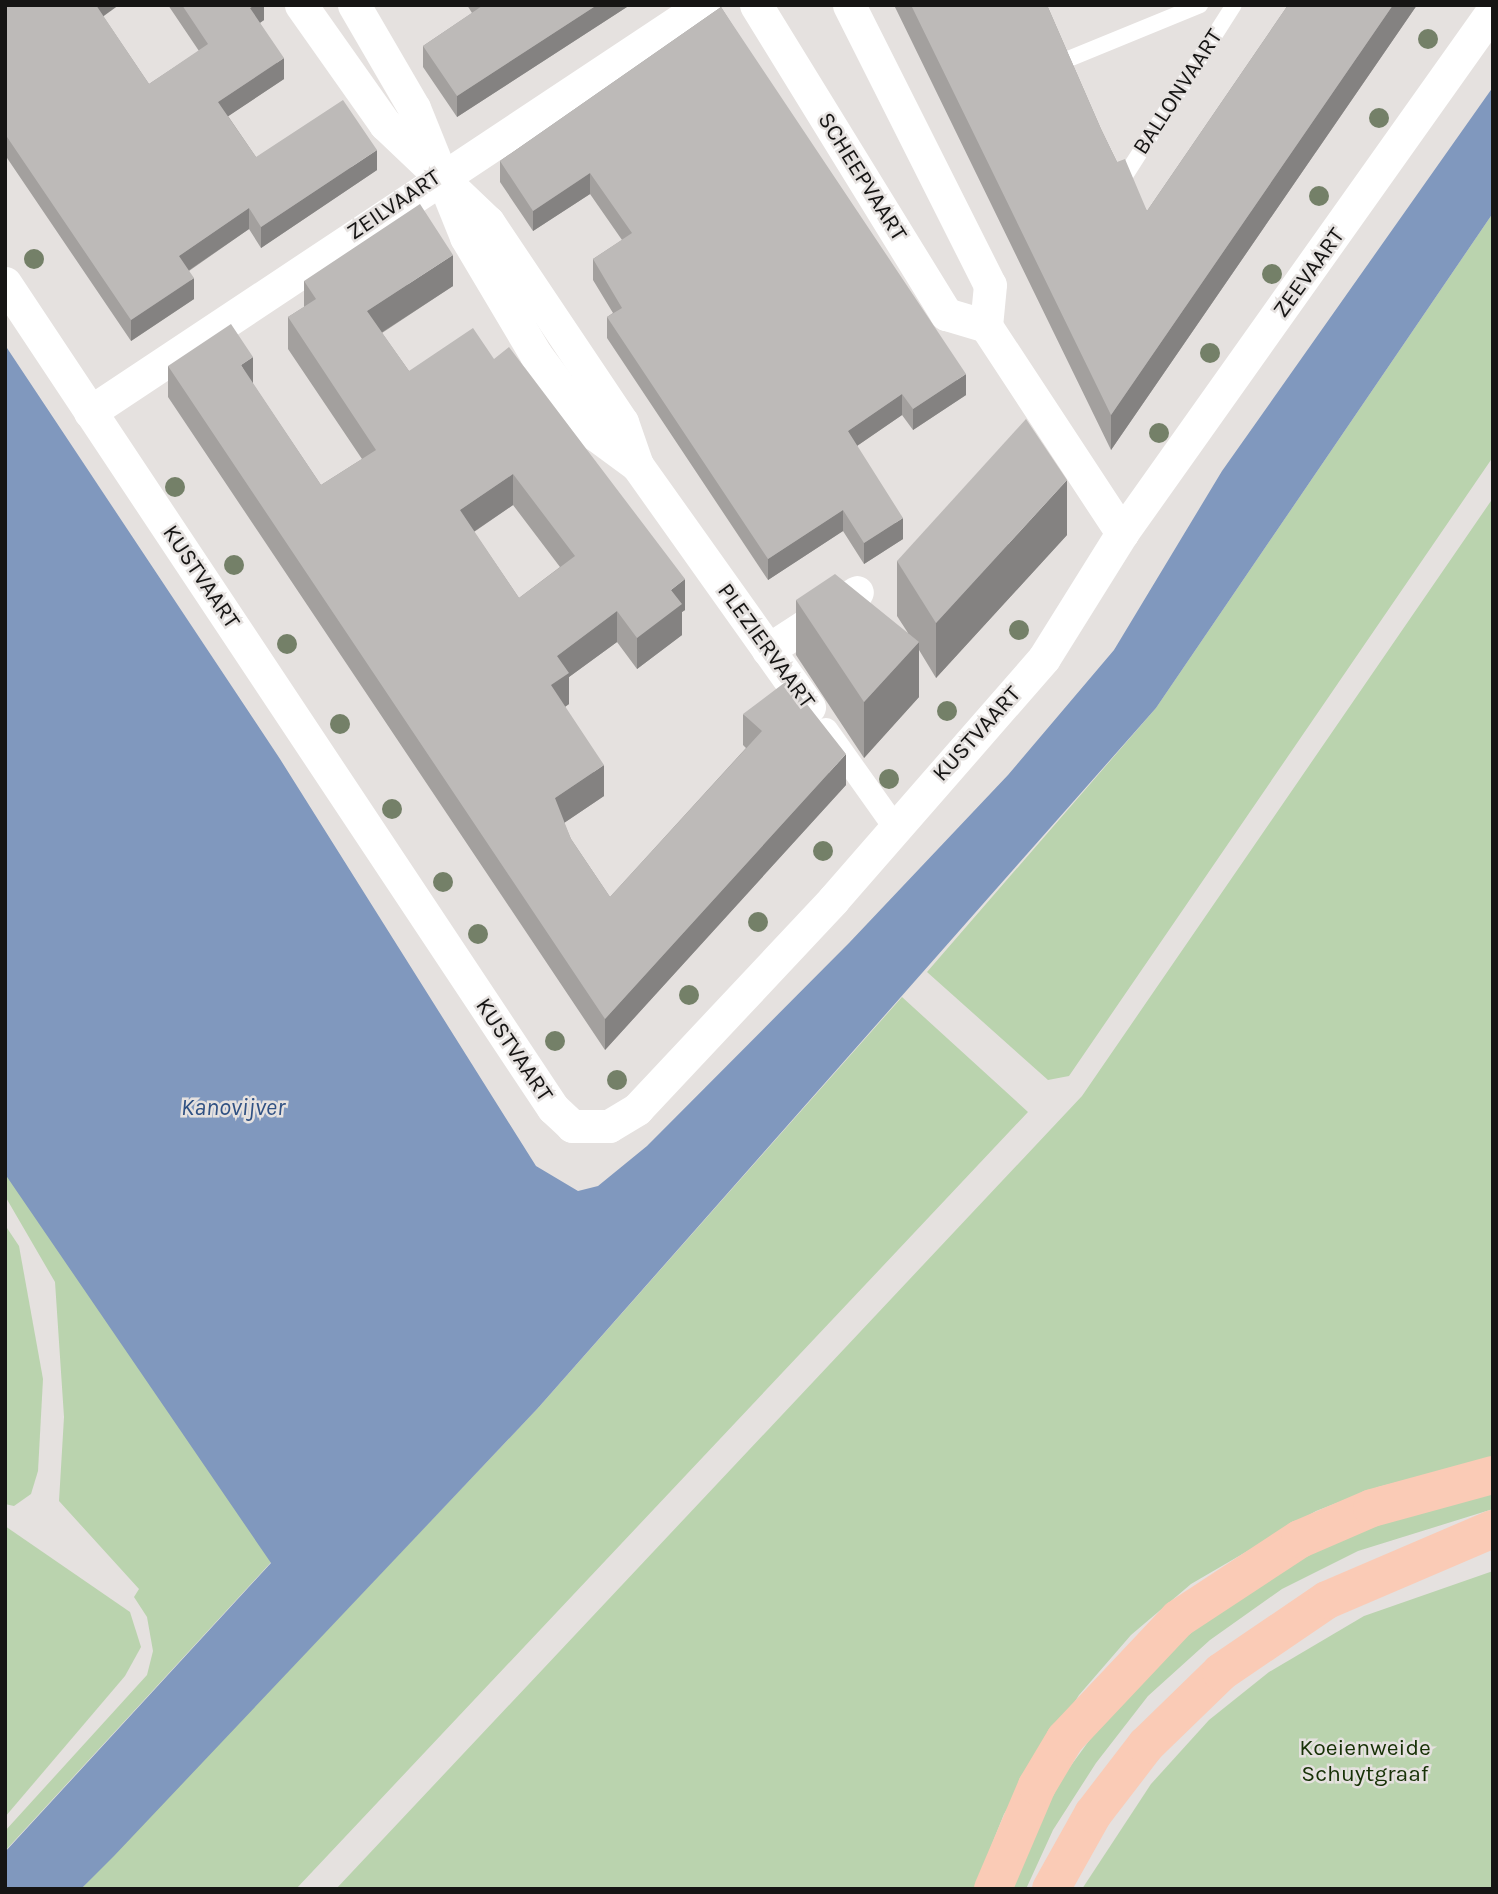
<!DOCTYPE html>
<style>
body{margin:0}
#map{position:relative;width:1498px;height:1894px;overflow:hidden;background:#e5e1df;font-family:Karla,sans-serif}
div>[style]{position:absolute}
.green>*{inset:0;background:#bad3ae}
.water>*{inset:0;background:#8098be}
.service>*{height:16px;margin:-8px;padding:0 8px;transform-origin:8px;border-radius:8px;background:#fff}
.pedestrian>*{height:24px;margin:-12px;padding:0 12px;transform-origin:12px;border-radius:12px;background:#fff}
.minor>*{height:33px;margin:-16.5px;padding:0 16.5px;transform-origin:16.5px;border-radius:16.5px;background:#fff}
.primary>*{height:38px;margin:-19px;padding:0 19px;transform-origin:19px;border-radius:19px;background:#facbb6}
.trees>*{width:20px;height:20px;margin:-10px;border-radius:50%;background:#748068}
.wall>*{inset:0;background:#a3a09e}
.shaded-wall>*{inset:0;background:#848281}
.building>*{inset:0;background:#bdbab8}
span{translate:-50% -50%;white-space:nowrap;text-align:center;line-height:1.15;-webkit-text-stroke:5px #e5e1df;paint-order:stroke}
.street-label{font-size:23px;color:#161514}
.park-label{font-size:23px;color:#173106}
.water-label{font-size:24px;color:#305183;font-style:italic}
.frame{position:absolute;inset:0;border:7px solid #161514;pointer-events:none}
</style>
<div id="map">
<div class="green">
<div style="clip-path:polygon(1493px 213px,1493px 457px,1069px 1076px,1048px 1080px,927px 972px,1156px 708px)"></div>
<div style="clip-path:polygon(1493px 498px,1493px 1458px,1378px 1487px,1316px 1511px,1191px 1584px,1131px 1635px,1079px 1695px,1004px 1814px,974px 1889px,336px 1889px,1082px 1096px)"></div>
<div style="clip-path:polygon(902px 997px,1028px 1112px,296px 1889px,81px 1889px,538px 1408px)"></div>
<div style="clip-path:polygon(5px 1171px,273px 1560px,5px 1851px,5px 1831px,147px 1675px,153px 1651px,147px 1617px,134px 1597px,139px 1589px,59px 1501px,64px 1417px,55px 1282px,5px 1196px)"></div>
<div style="clip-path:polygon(5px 1225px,19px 1246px,43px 1379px,38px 1471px,31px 1494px,14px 1506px,5px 1504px)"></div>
<div style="clip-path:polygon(1493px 1490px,1493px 1509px,1358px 1551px,1282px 1589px,1210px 1640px,1148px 1696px,1096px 1763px,1053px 1830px,1026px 1889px,1005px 1889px,1048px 1797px,1129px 1686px,1240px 1591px,1350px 1532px)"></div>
<div style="clip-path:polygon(5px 1526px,130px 1612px,141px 1647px,125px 1676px,5px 1817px)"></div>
<div style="clip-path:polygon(1493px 1571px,1493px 1889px,1082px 1889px,1151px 1784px,1209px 1720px,1269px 1672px,1364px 1616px)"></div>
</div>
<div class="water">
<div style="clip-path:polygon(1493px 87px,1493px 213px,1156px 708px,538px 1408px,114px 1856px,81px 1889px,5px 1889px,5px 1852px,271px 1563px,5px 1174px,5px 345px,280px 759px,536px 1166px,578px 1191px,598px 1186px,647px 1146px,849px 943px,1008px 775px,1114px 650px,1222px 471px)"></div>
</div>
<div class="service">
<div style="left:1066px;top:60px;width:145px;rotate:-22.3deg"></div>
<div style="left:1123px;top:179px;width:206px;rotate:-57.5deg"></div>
</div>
<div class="pedestrian">
<div style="left:826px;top:730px;width:119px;rotate:54.6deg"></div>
</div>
<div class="minor">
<div style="left:301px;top:5px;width:146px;rotate:54.8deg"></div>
<div style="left:385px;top:124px;width:142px;rotate:43.6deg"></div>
<div style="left:488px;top:222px;width:241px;rotate:56.2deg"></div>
<div style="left:622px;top:422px;width:46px;rotate:70.8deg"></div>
<div style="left:637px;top:465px;width:297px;rotate:54.6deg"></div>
<div style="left:354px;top:5px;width:119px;rotate:59.8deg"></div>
<div style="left:414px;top:108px;width:139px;rotate:68deg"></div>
<div style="left:466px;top:237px;width:137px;rotate:59.3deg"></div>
<div style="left:536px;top:355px;width:100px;rotate:53.1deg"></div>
<div style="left:596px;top:435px;width:51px;rotate:36.2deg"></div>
<div style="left:756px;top:5px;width:363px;rotate:58.4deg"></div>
<div style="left:946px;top:314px;width:42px;rotate:16.7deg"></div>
<div style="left:986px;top:326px;width:248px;rotate:56.7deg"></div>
<div style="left:849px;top:5px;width:313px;rotate:63.3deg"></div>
<div style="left:990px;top:285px;width:41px;rotate:95.6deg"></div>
<div style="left:5px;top:283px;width:990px;rotate:56.41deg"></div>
<div style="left:553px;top:1108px;width:26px;rotate:43deg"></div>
<div style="left:572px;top:1126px;width:37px"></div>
<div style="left:609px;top:1126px;width:33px;rotate:-31deg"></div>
<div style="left:637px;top:1109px;width:287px;rotate:-46.8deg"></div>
<div style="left:833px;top:900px;width:321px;rotate:-48.9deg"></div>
<div style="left:1044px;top:658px;width:147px;rotate:-58deg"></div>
<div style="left:1122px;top:533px;width:641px;rotate:-54.65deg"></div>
<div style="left:90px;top:412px;width:736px;rotate:-33.58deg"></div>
<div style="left:768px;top:650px;width:106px;rotate:-33.1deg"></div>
</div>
<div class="primary">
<div style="left:993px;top:1889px;width:112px;rotate:-66.9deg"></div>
<div style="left:1037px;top:1786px;width:55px;rotate:-59.2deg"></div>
<div style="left:1065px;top:1739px;width:165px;rotate:-46.7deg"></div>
<div style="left:1178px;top:1619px;width:146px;rotate:-33.3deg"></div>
<div style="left:1300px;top:1539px;width:78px;rotate:-23.3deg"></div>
<div style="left:1372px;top:1508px;width:125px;rotate:-15.3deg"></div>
<div style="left:1051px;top:1889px;width:86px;rotate:-60.8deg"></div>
<div style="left:1093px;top:1814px;width:87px;rotate:-52.5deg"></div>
<div style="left:1146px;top:1745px;width:105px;rotate:-44.2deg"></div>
<div style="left:1221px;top:1672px;width:128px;rotate:-34.2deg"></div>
<div style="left:1327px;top:1600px;width:181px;rotate:-23.2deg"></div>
</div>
<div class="trees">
<div style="left:1428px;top:39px"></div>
<div style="left:1379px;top:118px"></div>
<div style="left:1319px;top:196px"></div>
<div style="left:34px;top:259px"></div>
<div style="left:1272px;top:274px"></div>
<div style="left:1210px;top:353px"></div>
<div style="left:1159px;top:433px"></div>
<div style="left:175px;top:487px"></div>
<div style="left:234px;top:565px"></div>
<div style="left:1019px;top:630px"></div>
<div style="left:287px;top:644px"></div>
<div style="left:947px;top:711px"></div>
<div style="left:340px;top:724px"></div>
<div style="left:889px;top:779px"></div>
<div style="left:392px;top:809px"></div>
<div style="left:823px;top:851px"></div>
<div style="left:443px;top:882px"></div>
<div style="left:758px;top:922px"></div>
<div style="left:478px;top:934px"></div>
<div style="left:689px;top:995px"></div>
<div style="left:555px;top:1041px"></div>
<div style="left:617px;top:1080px"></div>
</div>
<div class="wall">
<div style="clip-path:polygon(5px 5px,103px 16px,149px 84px,199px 51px,168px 5px,264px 5px,264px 20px,260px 23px,284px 79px,228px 116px,256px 157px,377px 170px,261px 248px,249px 229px,189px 271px,194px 299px,131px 341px,5px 155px)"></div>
<div style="clip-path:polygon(467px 5px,630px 5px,457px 117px,423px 67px,423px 46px,472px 13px)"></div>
<div style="clip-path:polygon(894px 5px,1047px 5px,1101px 129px,1117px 162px,1147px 211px,1288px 5px,1417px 5px,1111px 450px)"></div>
<div style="clip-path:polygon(721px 7px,966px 395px,913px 430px,902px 415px,857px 446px,903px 539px,864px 564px,843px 531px,768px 580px,607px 338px,607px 317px,613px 313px,593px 280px,593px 259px,622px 240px,590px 194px,533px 231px,500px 182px,500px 161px)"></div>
<div style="clip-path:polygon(evenodd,304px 281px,453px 286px,382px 333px,409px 371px,494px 359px,685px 610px,682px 612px,682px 635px,637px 669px,617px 642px,569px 677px,569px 704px,565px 707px,604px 796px,564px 823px,571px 839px,610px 897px,746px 748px,743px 745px,743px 714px,846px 785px,605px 1050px,168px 397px,168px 366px,253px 384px,321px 485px,362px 459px,288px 349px,288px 317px,304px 307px,304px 281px,513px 505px,560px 567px,519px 598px,474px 532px,513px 505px)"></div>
<div style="clip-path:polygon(1067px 535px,936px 678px,919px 650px,919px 697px,864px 758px,796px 655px,796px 600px,908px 633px,897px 616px,897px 561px)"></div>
</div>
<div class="shaded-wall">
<div style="clip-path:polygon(94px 5px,119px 5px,94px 23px)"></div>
<div style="clip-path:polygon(255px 5px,264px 5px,264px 20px,250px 29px,250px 8px)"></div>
<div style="clip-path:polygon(597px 5px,630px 5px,457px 117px,457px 96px)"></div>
<div style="clip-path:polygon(1393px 5px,1417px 5px,1111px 450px,1111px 415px)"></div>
<div style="clip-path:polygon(284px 58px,284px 79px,218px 123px,218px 102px)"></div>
<div style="clip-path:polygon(377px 150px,377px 170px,261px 248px,261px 227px)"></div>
<div style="clip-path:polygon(590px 173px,590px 194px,533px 231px,533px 211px)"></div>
<div style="clip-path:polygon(249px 208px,249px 229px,179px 277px,179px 256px)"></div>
<div style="clip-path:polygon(453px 255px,453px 286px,367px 342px,367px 311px)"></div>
<div style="clip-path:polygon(194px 278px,194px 299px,131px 341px,131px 320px)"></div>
<div style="clip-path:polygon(253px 357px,253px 388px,241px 365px)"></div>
<div style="clip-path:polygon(966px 374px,966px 395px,913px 430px,913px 409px)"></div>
<div style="clip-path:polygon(902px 394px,902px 415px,848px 452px,848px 431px)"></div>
<div style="clip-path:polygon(513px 474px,513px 505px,460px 541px,460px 510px)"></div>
<div style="clip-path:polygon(1067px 480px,1067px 535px,936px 678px,936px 623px)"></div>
<div style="clip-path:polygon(843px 510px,843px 531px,768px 580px,768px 559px)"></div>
<div style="clip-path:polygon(903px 518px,903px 539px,864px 564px,864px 543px)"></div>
<div style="clip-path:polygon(685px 579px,685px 610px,682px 612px,682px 635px,637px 669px,637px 638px,671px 590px)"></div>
<div style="clip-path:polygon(617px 611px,617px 642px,569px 677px,569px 704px,551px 716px,551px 685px,557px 656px)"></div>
<div style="clip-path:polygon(919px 642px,919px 697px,864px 758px,864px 702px)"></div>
<div style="clip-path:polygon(846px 754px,846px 785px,605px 1050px,605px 1019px)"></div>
<div style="clip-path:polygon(604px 765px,604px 796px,555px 829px,555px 798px)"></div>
</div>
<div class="building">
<div style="clip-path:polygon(5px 5px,96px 5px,149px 84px,208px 44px,182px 5px,255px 5px,250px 8px,284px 58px,218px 102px,256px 157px,343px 100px,377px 150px,261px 227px,249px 208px,179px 256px,194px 278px,131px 320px,5px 134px)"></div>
<div style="clip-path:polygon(481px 5px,597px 5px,457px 96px,423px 46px,482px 6px)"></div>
<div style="clip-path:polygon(911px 5px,1047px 5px,1101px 129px,1117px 162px,1125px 159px,1147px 211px,1288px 5px,1393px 5px,1111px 415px)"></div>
<div style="clip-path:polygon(721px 7px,966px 374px,913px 409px,902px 394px,848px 431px,903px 518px,864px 543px,843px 510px,768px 559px,607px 317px,622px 308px,593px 259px,632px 233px,590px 173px,533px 211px,500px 161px)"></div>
<div style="clip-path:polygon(evenodd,420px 204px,453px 255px,367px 311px,409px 371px,473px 328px,494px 359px,509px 347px,685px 579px,671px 590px,682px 604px,637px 638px,617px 611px,557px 656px,569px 673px,551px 685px,604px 765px,555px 798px,571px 839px,610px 897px,762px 731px,743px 714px,788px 680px,846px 754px,605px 1019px,168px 366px,231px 324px,253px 357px,241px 365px,321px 485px,376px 450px,288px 317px,316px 299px,304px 281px,420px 204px,513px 474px,575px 556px,519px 598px,460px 510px,513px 474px)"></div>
<div style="clip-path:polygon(1026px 419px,1067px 480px,936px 623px,897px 561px)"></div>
<div style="clip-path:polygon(835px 574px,919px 642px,864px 702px,796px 600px)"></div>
</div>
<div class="street-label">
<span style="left:1178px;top:92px;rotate:-57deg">BALLONVAART</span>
<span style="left:862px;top:177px;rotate:58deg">SCHEEPVAART</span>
<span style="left:394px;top:205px;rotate:-34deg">ZEILVAART</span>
<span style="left:1309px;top:273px;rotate:-54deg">ZEEVAART</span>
<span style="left:201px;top:577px;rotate:56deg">KUSTVAART</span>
<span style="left:766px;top:646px;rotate:54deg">PLEZIERVAART</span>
<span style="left:977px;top:734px;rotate:-48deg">KUSTVAART</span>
<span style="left:514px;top:1050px;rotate:56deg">KUSTVAART</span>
</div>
<div class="park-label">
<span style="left:1365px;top:1761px">Koeienweide<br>Schuytgraaf</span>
</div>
<div class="water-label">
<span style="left:233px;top:1108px">Kanovijver</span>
</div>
<div class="frame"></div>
</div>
